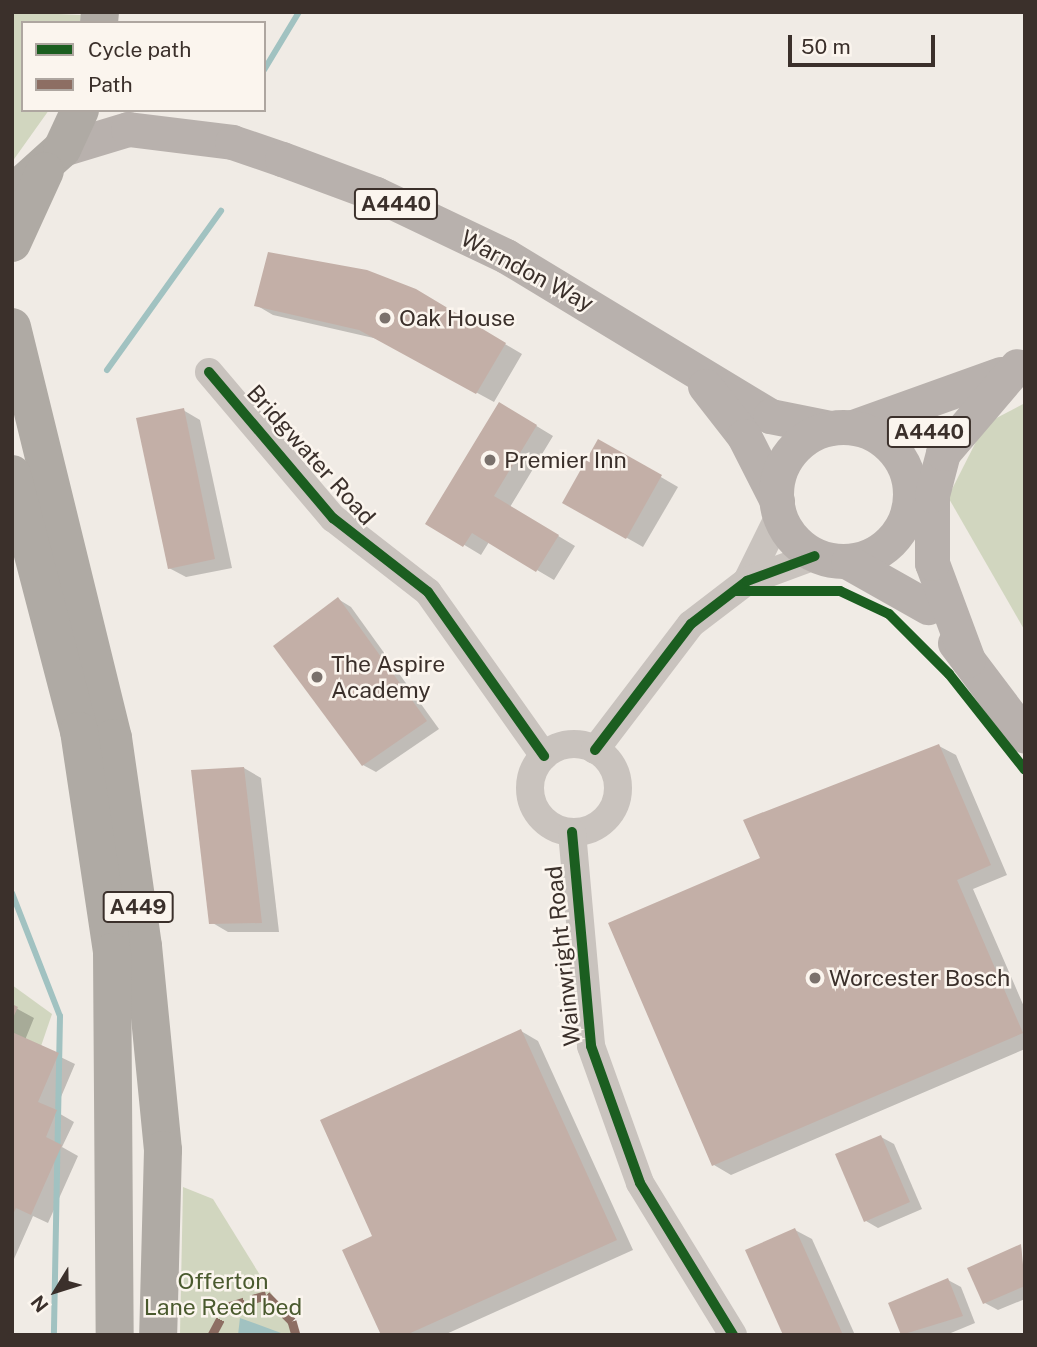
<!DOCTYPE html>
<style>
body{margin:0}
#map{position:relative;width:1037px;height:1347px;overflow:hidden;background:#f0ebe5;font-family:"Public Sans",sans-serif}
div>[style]{position:absolute}
.green>*{inset:0;background:#d1d6bf}
.water>*{inset:0;background:#a1c2c1}
.shadow>*{inset:0;background:#0003}
.stream>*{height:6px;margin:-3px;padding:0 3px;transform-origin:3px;border-radius:3px;background:#a1c2c1}
.building>*{inset:0;background:#c3afa7}
.minor>*{height:28px;margin:-14px;padding:0 14px;transform-origin:14px;border-radius:14px;background:#c9c3be}
.minor>.ring{margin:-14px;padding:0;box-sizing:content-box;background:none;border:28px solid #c9c3be;border-radius:50%}
.major>*{height:35px;margin:-17.5px;padding:0 17.5px;transform-origin:17.5px;border-radius:17.5px;background:#b8b1ad}
.major>.ring{margin:-17.5px;padding:0;box-sizing:content-box;background:none;border:35px solid #b8b1ad;border-radius:50%}
.highway>*{height:38px;margin:-19px;padding:0 19px;transform-origin:19px;border-radius:19px;background:#afaaa4}
.quiet>*{height:9px;margin-top:-4.5px;transform-origin:0;background:repeating-linear-gradient(90deg,#8d6e63 0 18px,transparent 0 27px)}
.cycleway>*{height:10px;margin:-5px;padding:0 5px;transform-origin:5px;border-radius:5px;background:#1b5e20}
.dots>*{width:19px;height:19px;translate:-50% -50%;box-sizing:border-box;border:4px solid #fbf5ee;border-radius:50%}
span{translate:-50% -50%;white-space:nowrap;text-align:center;line-height:1.15;-webkit-text-stroke:5px #fbf5ee;paint-order:stroke}
.shield-label span{padding:2px 5px;background:#fbf5ee;border:2px solid;border-radius:5px;-webkit-text-stroke-width:0}
.shield-label{font-size:21px;color:#3b302b;font-weight:700}
.street-label{font-size:23px;color:#3b302b}
.poi-label{font-size:23px;color:#3b302b}
.left{translate:0 -50%;text-align:left}
.park-label{font-size:23px;color:#4a5a2e}
.frame{position:absolute;inset:0;border:14px solid #3b302b;pointer-events:none}
.legend{position:absolute;left:21px;top:21px;width:245px;height:91px;box-sizing:border-box;background:#fbf5ee;border:2px solid #aea6a0;margin:0;padding:9px 12px;list-style:none;font-size:21px;color:#3b302b}
.legend li{display:flex;align-items:center;gap:14px;height:35px}
.legend b{width:35px;border:2px solid #aea6a0}
.north{position:absolute;left:21px;top:1256px;width:70px;height:70px;-webkit-text-stroke:5px #fbf5ee;paint-order:stroke;rotate:232deg;font-size:19px;font-weight:700;line-height:28px;text-align:center;color:#3b302b}
.north::after{content:'';display:block;margin:auto;width:24px;height:32px;background:#3b302b;clip-path:polygon(50% 0,100% 100%,50% 72%,0 100%)}
.scale{position:absolute;left:788px;top:35px;width:147px;height:32px;box-sizing:border-box;border:4px solid #3b302b;border-top:0;padding-left:9px;font-size:21px;line-height:24px;white-space:nowrap;color:#3b302b;-webkit-text-stroke:5px #fbf5ee;paint-order:stroke}
</style>
<div id="map">
<div class="green">
<div style="clip-path:polygon(12px 12px,81px 15px,80px 23px,23px 23px,23px 110px,49px 110px,12px 162px)"></div>
<div style="clip-path:polygon(1025px 403px,1025px 631px,948px 497px,985px 424px)"></div>
<div style="clip-path:polygon(12px 985px,52px 1014px,12px 1131px)"></div>
<div style="clip-path:polygon(183px 1187px,213px 1199px,297px 1335px,180px 1335px)"></div>
</div>
<div class="water">
<div style="clip-path:polygon(240px 1318px,281px 1333px,282px 1335px,238px 1335px)"></div>
</div>
<div class="shadow">
<div style="clip-path:polygon(415px 291px,522px 354px,494px 402px,378px 339px,273px 315px,256px 305px)"></div>
<div style="clip-path:polygon(500px 404px,553px 436px,510px 507px,575px 546px,554px 580px,489px 542px,481px 555px,428px 523px)"></div>
<div style="clip-path:polygon(183px 410px,200px 420px,232px 568px,186px 577px,169px 568px)"></div>
<div style="clip-path:polygon(599px 441px,678px 487px,643px 547px,564px 502px)"></div>
<div style="clip-path:polygon(338px 599px,351px 607px,439px 729px,376px 772px,363px 765px)"></div>
<div style="clip-path:polygon(939px 746px,956px 755px,1007px 875px,973px 889px,1025px 1009px,1025px 1049px,731px 1175px,714px 1165px)"></div>
<div style="clip-path:polygon(244px 768px,261px 778px,279px 932px,228px 932px,211px 922px)"></div>
<div style="clip-path:polygon(12px 1006px,34px 1018px,25px 1040px,75px 1064px,55px 1111px,74px 1122px,62px 1147px,78px 1156px,48px 1223px,33px 1216px,14px 1259px)"></div>
<div style="clip-path:polygon(521px 1031px,538px 1041px,633px 1250px,444px 1335px,382px 1335px)"></div>
<div style="clip-path:polygon(881px 1137px,894px 1144px,922px 1209px,878px 1228px,866px 1221px)"></div>
<div style="clip-path:polygon(795px 1230px,812px 1239px,855px 1335px,785px 1335px)"></div>
<div style="clip-path:polygon(1021px 1246px,1025px 1299px,998px 1310px,985px 1303px)"></div>
<div style="clip-path:polygon(948px 1280px,961px 1287px,975px 1323px,946px 1335px,902px 1335px,890px 1304px)"></div>
</div>
<div class="stream">
<div style="left:264px;top:70px;width:68px;rotate:-58.9deg"></div>
<div style="left:107px;top:370px;width:196px;rotate:-54.4deg"></div>
<div style="left:12px;top:893px;width:132px;rotate:68.7deg"></div>
<div style="left:60px;top:1016px;width:319px;rotate:91.1deg"></div>
</div>
<div class="building">
<div style="clip-path:polygon(268px 252px,367px 270px,416px 289px,506px 343px,476px 394px,359px 330px,254px 306px)"></div>
<div style="clip-path:polygon(499px 402px,537px 425px,494px 496px,559px 535px,536px 572px,472px 533px,463px 547px,425px 524px)"></div>
<div style="clip-path:polygon(184px 408px,215px 559px,168px 569px,136px 418px)"></div>
<div style="clip-path:polygon(598px 439px,662px 475px,626px 539px,562px 503px)"></div>
<div style="clip-path:polygon(338px 597px,427px 721px,362px 766px,273px 646px)"></div>
<div style="clip-path:polygon(939px 744px,991px 865px,957px 880px,1023px 1033px,712px 1166px,608px 923px,760px 858px,743px 820px)"></div>
<div style="clip-path:polygon(244px 767px,262px 923px,209px 924px,191px 770px)"></div>
<div style="clip-path:polygon(12px 1004px,18px 1007px,12px 1020px)"></div>
<div style="clip-path:polygon(521px 1029px,617px 1240px,406px 1335px,381px 1335px,342px 1250px,372px 1236px,320px 1120px)"></div>
<div style="clip-path:polygon(12px 1032px,59px 1053px,38px 1102px,57px 1110px,46px 1137px,62px 1145px,31px 1215px,16px 1208px,12px 1216px)"></div>
<div style="clip-path:polygon(881px 1135px,910px 1202px,864px 1222px,835px 1154px)"></div>
<div style="clip-path:polygon(795px 1228px,843px 1335px,783px 1335px,745px 1250px)"></div>
<div style="clip-path:polygon(1021px 1244px,1025px 1286px,983px 1304px,967px 1268px)"></div>
<div style="clip-path:polygon(948px 1278px,963px 1316px,901px 1335px,888px 1303px)"></div>
</div>
<div class="minor">
<div style="left:209px;top:372px;width:192px;rotate:49.7deg"></div>
<div style="left:333px;top:518px;width:120px;rotate:37.9deg"></div>
<div style="left:428px;top:592px;width:201px;rotate:54.7deg"></div>
<div style="left:747px;top:581px;width:75px;rotate:-63.8deg"></div>
<div class="ring" style="left:530px;top:744px;width:60px;height:60px"></div>
<div style="left:595px;top:750px;width:158px;rotate:-52.7deg"></div>
<div style="left:691px;top:624px;width:71px;rotate:-37.5deg"></div>
<div style="left:747px;top:581px;width:72px;rotate:-20.2deg"></div>
<div style="left:572px;top:832px;width:215px;rotate:84.9deg"></div>
<div style="left:591px;top:1046px;width:145px;rotate:70.3deg"></div>
<div style="left:640px;top:1183px;width:178px;rotate:58.5deg"></div>
</div>
<div class="major">
<div style="left:62px;top:149px;width:69px;rotate:-16.9deg"></div>
<div style="left:128px;top:129px;width:105px;rotate:7.1deg"></div>
<div style="left:232px;top:142px;width:53px;rotate:18.8deg"></div>
<div style="left:282px;top:159px;width:100px;rotate:20.4deg"></div>
<div style="left:376px;top:194px;width:144px;rotate:25.5deg"></div>
<div style="left:506px;top:256px;width:309px;rotate:31.2deg"></div>
<div style="left:770px;top:416px;width:61px;rotate:11.3deg"></div>
<div style="left:705px;top:386px;width:63px;rotate:52deg"></div>
<div style="left:744px;top:436px;width:73px;rotate:63.1deg"></div>
<div style="left:853px;top:427px;width:157px;rotate:-19.7deg"></div>
<div class="ring" style="left:776px;top:427px;width:99px;height:99px"></div>
<div style="left:848px;top:562px;width:92px;rotate:29.4deg"></div>
<div style="left:955px;top:643px;width:116px;rotate:53deg"></div>
<div style="left:968px;top:660px;width:103px;rotate:-110.4deg"></div>
<div style="left:932px;top:563px;width:68px;rotate:-90deg"></div>
<div style="left:932px;top:495px;width:43px;rotate:-75.3deg"></div>
<div style="left:943px;top:453px;width:114px;rotate:-49.6deg"></div>
</div>
<div class="highway">
<div style="left:99px;top:23px;width:11px;rotate:-85deg"></div>
<div style="left:12px;top:194px;width:67px;rotate:-42deg"></div>
<div style="left:62px;top:149px;width:43px;rotate:-65.2deg"></div>
<div style="left:12px;top:243px;width:79px;rotate:-65.4deg"></div>
<div style="left:12px;top:327px;width:423px;rotate:76.2deg"></div>
<div style="left:113px;top:738px;width:210px;rotate:81.8deg"></div>
<div style="left:143px;top:946px;width:205px;rotate:84.4deg"></div>
<div style="left:163px;top:1150px;width:185px;rotate:91.5deg"></div>
<div style="left:12px;top:474px;width:266px;rotate:75.4deg"></div>
<div style="left:79px;top:731px;width:223px;rotate:81.5deg"></div>
<div style="left:112px;top:952px;width:383px;rotate:89.6deg"></div>
</div>
<div class="quiet">
<div style="left:212px;top:1335px;width:32px;rotate:-62deg"></div>
<div style="left:227px;top:1307px;width:41px;rotate:-17.1deg"></div>
<div style="left:266px;top:1295px;width:37px;rotate:45deg"></div>
<div style="left:292px;top:1321px;width:15px;rotate:74deg"></div>
</div>
<div class="cycleway">
<div style="left:209px;top:372px;width:192px;rotate:49.7deg"></div>
<div style="left:333px;top:518px;width:120px;rotate:37.9deg"></div>
<div style="left:428px;top:592px;width:201px;rotate:54.7deg"></div>
<div style="left:736px;top:591px;width:104px"></div>
<div style="left:840px;top:591px;width:54px;rotate:25.1deg"></div>
<div style="left:889px;top:614px;width:85px;rotate:45deg"></div>
<div style="left:949px;top:674px;width:122px;rotate:51.6deg"></div>
<div style="left:595px;top:750px;width:158px;rotate:-52.7deg"></div>
<div style="left:691px;top:624px;width:71px;rotate:-37.5deg"></div>
<div style="left:747px;top:581px;width:72px;rotate:-20.2deg"></div>
<div style="left:572px;top:832px;width:215px;rotate:84.9deg"></div>
<div style="left:591px;top:1046px;width:145px;rotate:70.3deg"></div>
<div style="left:640px;top:1183px;width:178px;rotate:58.5deg"></div>
</div>
<div class="dots">
<div style="left:385px;top:318px;background:#7a716c"></div>
<div style="left:490px;top:460px;background:#7a716c"></div>
<div style="left:317px;top:677px;background:#7a716c"></div>
<div style="left:815px;top:978px;background:#7a716c"></div>
</div>
<div class="shield-label">
<span style="left:396px;top:204px">A4440</span>
<span style="left:929px;top:432px">A4440</span>
<span style="left:138px;top:907px">A449</span>
</div>
<div class="street-label">
<span style="left:527px;top:271px;rotate:28deg">Warndon Way</span>
<span style="left:311px;top:455px;rotate:48deg">Bridgwater Road</span>
<span style="left:563px;top:956px;rotate:-96deg">Wainwright Road</span>
</div>
<div class="poi-label">
<span class="left" style="left:399px;top:318px">Oak House</span>
<span class="left" style="left:504px;top:460px">Premier Inn</span>
<span class="left" style="left:331px;top:677px">The Aspire<br>Academy</span>
<span class="left" style="left:829px;top:978px">Worcester Bosch</span>
</div>
<div class="park-label">
<span style="left:223px;top:1294px">Offerton<br>Lane Reed bed</span>
</div>
<div class="frame"></div>
<ul class="legend">
<li><b style="height:9px;background:#1b5e20"></b>Cycle path</li>
<li><b style="height:9px;background:#8d6e63"></b>Path</li>
</ul>
<div class="north">N</div>
<div class="scale">50 m</div>
</div>
